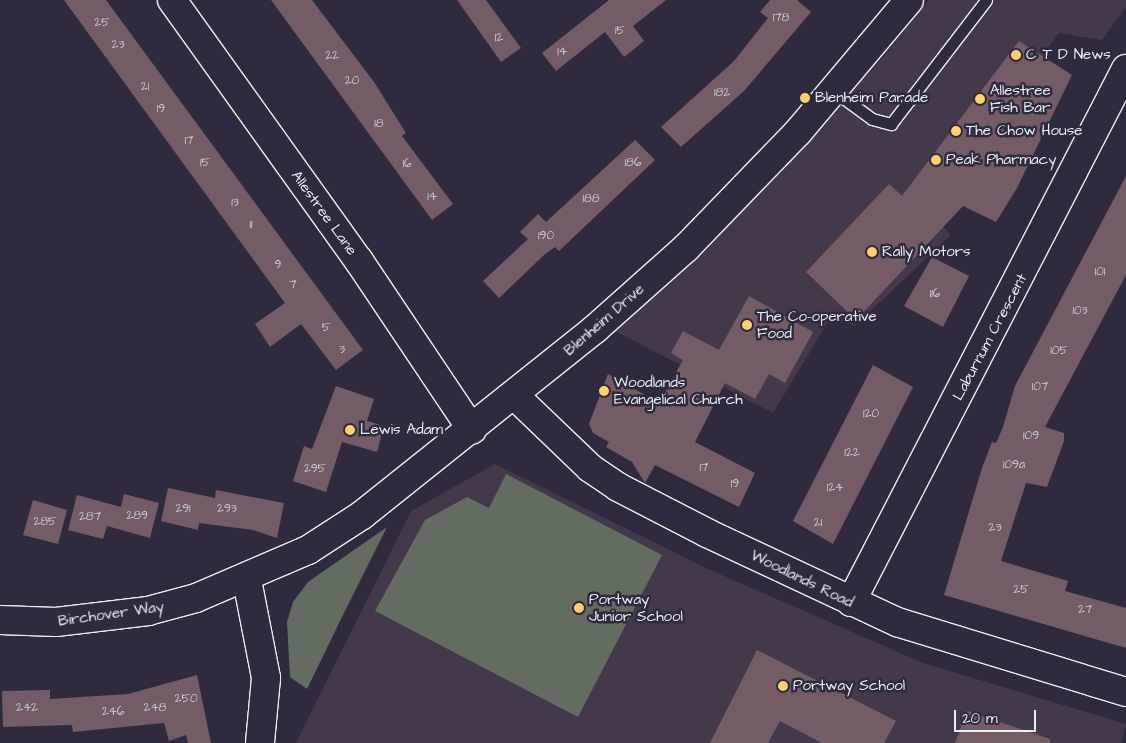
<!DOCTYPE html>
<style>
body{margin:0}
#map{position:relative;width:1126px;height:743px;overflow:hidden;background:#2f2a3d;font-family:"Architects Daughter",sans-serif}
div>[style]{position:absolute}
.built>*{inset:0;background:#44394a}
.green>*{inset:0;background:#626c60}
.building>*{inset:0;background:#745c67}
.roads{filter:drop-shadow(1px 0 #e8f1f8) drop-shadow(-1px 0 #e8f1f8) drop-shadow(0 1px #e8f1f8) drop-shadow(0 -1px #e8f1f8)}
.lane>*{height:11px;margin:-5.5px;padding:0 5.5px;transform-origin:5.5px;border-radius:5.5px;background:#2f2a3d}
.secondary>*{height:28px;margin:-14px;padding:0 14px;transform-origin:14px;border-radius:14px;background:#2f2a3d}
.dots>*{width:14px;height:14px;translate:-50% -50%;box-sizing:border-box;border:2px solid #2f2a3d;border-radius:50%}
span{translate:-50% -50%;white-space:nowrap;text-align:center;line-height:1.15;-webkit-text-stroke:5px #2f2a3d;paint-order:stroke}
.number-label{font-size:12px;color:#cbccd4}
.number-label span{-webkit-text-stroke-width:0}
.poi-label{font-size:15px;color:#e8f1f8}
.left{translate:0 -50%;text-align:left}
.street-label{font-size:15px;color:#e8f1f8}
.scale{position:absolute;left:954px;top:710px;width:82px;height:22px;box-sizing:border-box;border:2px solid #e8f1f8;border-top:0;padding-left:6px;font-size:15px;line-height:18px;white-space:nowrap;color:#e8f1f8;-webkit-text-stroke:4px #2f2a3d;paint-order:stroke}
</style>
<div id="map">
<div class="built">
<div style="clip-path:polygon(929px 0,1126px 0,1126px 7px,1102px 40px,1059px 33px,929px 211px,951px 235px,855px 326px,831px 317px,773px 413px,615px 331px,701px 256px,884px 56px)"></div>
<div style="clip-path:polygon(495px 464px,706px 568px,923px 663px,1126px 724px,1121px 743px,296px 743px,411px 511px)"></div>
</div>
<div class="green">
<div style="clip-path:polygon(506px 474px,662px 555px,578px 717px,375px 611px,425px 520px,467px 497px,489px 508px)"></div>
<div style="clip-path:polygon(387px 527px,344px 613px,307px 689px,290px 677px,287px 622px,293px 602px,308px 582px)"></div>
</div>
<div class="building">
<div style="clip-path:polygon(64px 0,106px 0,363px 350px,336px 370px,301px 324px,270px 347px,255px 324px,285px 303px)"></div>
<div style="clip-path:polygon(271px 0,312px 0,374px 82px,406px 133px,402px 136px,453px 204px,432px 220px)"></div>
<div style="clip-path:polygon(457px 0,486px 0,521px 48px,501px 62px)"></div>
<div style="clip-path:polygon(609px 0,666px 0,633px 26px,644px 41px,624px 57px,605px 32px,556px 71px,542px 53px)"></div>
<div style="clip-path:polygon(770px 0,797px 0,811px 12px,744px 91px,681px 147px,661px 127px,734px 61px,768px 18px,760px 12px)"></div>
<div style="clip-path:polygon(1019px 41px,1072px 75px,1017px 188px,996px 222px,963px 206px,856px 320px,806px 272px,889px 184px,902px 196px)"></div>
<div style="clip-path:polygon(635px 140px,655px 160px,559px 251px,555px 247px,544px 255px,499px 298px,483px 281px,528px 239px,520px 232px,538px 214px,546px 222px)"></div>
<div style="clip-path:polygon(1126px 176px,1126px 275px,1045px 427px,1064px 433px,1064px 441px,1047px 487px,1026px 483px,1001px 561px,1068px 581px,1065px 591px,1126px 608px,1126px 648px,944px 595px,982px 468px,992px 442px,996px 443px,1003px 427px,1015px 386px)"></div>
<div style="clip-path:polygon(932px 257px,969px 276px,943px 327px,904px 306px)"></div>
<div style="clip-path:polygon(749px 296px,813px 332px,785px 383px,769px 374px,755px 399px,725px 383px,695px 442px,755px 473px,739px 507px,655px 465px,645px 483px,632px 462px,606px 447px,609px 442px,593px 433px,589px 424px,608px 374px,659px 403px,683px 360px,671px 353px,683px 331px,719px 350px)"></div>
<div style="clip-path:polygon(873px 365px,913px 387px,833px 544px,793px 521px)"></div>
<div style="clip-path:polygon(336px 386px,374px 399px,367px 421px,384px 426px,377px 452px,342px 442px,326px 492px,293px 481px,304px 446px,312px 449px)"></div>
<div style="clip-path:polygon(168px 488px,215px 498px,216px 490px,284px 503px,277px 538px,253px 530px,199px 523px,198px 530px,161px 521px)"></div>
<div style="clip-path:polygon(124px 494px,159px 503px,150px 538px,107px 526px,103px 539px,68px 530px,77px 495px,121px 507px)"></div>
<div style="clip-path:polygon(33px 500px,67px 510px,58px 544px,23px 535px)"></div>
<div style="clip-path:polygon(757px 650px,896px 721px,884px 743px,822px 743px,780px 721px,768px 743px,710px 743px)"></div>
<div style="clip-path:polygon(197px 675px,211px 743px,188px 743px,186px 735px,169px 741px,164px 723px,73px 732px,72px 725px,3px 727px,2px 691px,50px 690px,50px 699px,128px 694px)"></div>
<div style="clip-path:polygon(967px 711px,1050px 739px,1050px 743px,955px 743px)"></div>
</div>
<div class="roads">
<div class="lane">
<div style="left:834px;top:91px;width:47px;rotate:36.4deg"></div>
<div style="left:872px;top:119px;width:20px;rotate:15deg"></div>
<div style="left:891px;top:124px;width:156px;rotate:-52.5deg"></div>
</div>
<div class="secondary">
<div style="left:172px;top:0;width:321px;rotate:54.4deg"></div>
<div style="left:359px;top:261px;width:203px;rotate:56.2deg"></div>
<div style="left:514px;top:395px;width:105px;rotate:43.8deg"></div>
<div style="left:590px;top:468px;width:34px;rotate:34deg"></div>
<div style="left:618px;top:487px;width:100px;rotate:27.3deg"></div>
<div style="left:707px;top:533px;width:210px;rotate:25.1deg"></div>
<div style="left:897px;top:622px;width:239px;rotate:17deg"></div>
<div style="left:247px;top:580px;width:100px;rotate:79deg"></div>
<div style="left:266px;top:678px;width:65px;rotate:95.3deg"></div>
<div style="left:851px;top:602px;width:600px;rotate:-62.71deg"></div>
<div style="left:0;top:620px;width:56px;rotate:2deg"></div>
<div style="left:56px;top:622px;width:93px;rotate:-6.8deg"></div>
<div style="left:148px;top:611px;width:50px;rotate:-15.2deg"></div>
<div style="left:196px;top:598px;width:122px;rotate:-23.2deg"></div>
<div style="left:308px;top:550px;width:64px;rotate:-32.9deg"></div>
<div style="left:362px;top:515px;width:298px;rotate:-38.6deg"></div>
<div style="left:595px;top:329px;width:122px;rotate:-41.7deg"></div>
<div style="left:686px;top:248px;width:161px;rotate:-46deg"></div>
<div style="left:798px;top:132px;width:172px;rotate:-49.9deg"></div>
</div>
</div>
<div class="dots">
<div style="left:1016px;top:55px;background:#ffd166"></div>
<div style="left:805px;top:98px;background:#ffd166"></div>
<div style="left:980px;top:99px;background:#ffd166"></div>
<div style="left:956px;top:131px;background:#ffd166"></div>
<div style="left:936px;top:160px;background:#ffd166"></div>
<div style="left:872px;top:252px;background:#ffd166"></div>
<div style="left:747px;top:325px;background:#ffd166"></div>
<div style="left:604px;top:391px;background:#ffd166"></div>
<div style="left:350px;top:430px;background:#ffd166"></div>
<div style="left:579px;top:608px;background:#ffd166"></div>
<div style="left:783px;top:686px;background:#ffd166"></div>
</div>
<div class="number-label">
<span style="left:781px;top:18px">178</span>
<span style="left:102px;top:23px">25</span>
<span style="left:620px;top:31px">15</span>
<span style="left:499px;top:38px">12</span>
<span style="left:118px;top:45px">23</span>
<span style="left:562px;top:52px">14</span>
<span style="left:332px;top:56px">22</span>
<span style="left:352px;top:81px">20</span>
<span style="left:145px;top:87px">21</span>
<span style="left:722px;top:93px">182</span>
<span style="left:161px;top:109px">19</span>
<span style="left:379px;top:124px">18</span>
<span style="left:189px;top:141px">17</span>
<span style="left:205px;top:163px">15</span>
<span style="left:633px;top:163px">186</span>
<span style="left:407px;top:164px">16</span>
<span style="left:432px;top:197px">14</span>
<span style="left:591px;top:199px">188</span>
<span style="left:235px;top:203px">13</span>
<span style="left:251px;top:225px">11</span>
<span style="left:546px;top:236px">190</span>
<span style="left:278px;top:265px">9</span>
<span style="left:1100px;top:272px">101</span>
<span style="left:293px;top:285px">7</span>
<span style="left:935px;top:294px">116</span>
<span style="left:1080px;top:311px">103</span>
<span style="left:326px;top:328px">5</span>
<span style="left:342px;top:350px">3</span>
<span style="left:1059px;top:351px">105</span>
<span style="left:1040px;top:387px">107</span>
<span style="left:871px;top:414px">120</span>
<span style="left:1031px;top:436px">109</span>
<span style="left:852px;top:453px">122</span>
<span style="left:1014px;top:465px">109a</span>
<span style="left:704px;top:468px">17</span>
<span style="left:315px;top:469px">295</span>
<span style="left:735px;top:484px">19</span>
<span style="left:835px;top:488px">124</span>
<span style="left:183px;top:509px">291</span>
<span style="left:227px;top:509px">293</span>
<span style="left:137px;top:516px">289</span>
<span style="left:90px;top:517px">287</span>
<span style="left:45px;top:522px">285</span>
<span style="left:818px;top:523px">21</span>
<span style="left:995px;top:528px">23</span>
<span style="left:1021px;top:590px">25</span>
<span style="left:1085px;top:610px">27</span>
<span style="left:186px;top:699px">250</span>
<span style="left:27px;top:708px">242</span>
<span style="left:155px;top:708px">248</span>
<span style="left:113px;top:712px">246</span>
</div>
<div class="poi-label">
<span class="left" style="left:1026px;top:55px">C T D News</span>
<span class="left" style="left:990px;top:99px">Allestree<br>Fish Bar</span>
<span class="left" style="left:815px;top:98px">Blenheim Parade</span>
<span class="left" style="left:966px;top:131px">The Chow House</span>
<span class="left" style="left:946px;top:160px">Peak Pharmacy</span>
<span class="left" style="left:882px;top:252px">Rally Motors</span>
<span class="left" style="left:757px;top:325px">The Co-operative<br>Food</span>
<span class="left" style="left:614px;top:391px">Woodlands<br>Evangelical Church</span>
<span class="left" style="left:360px;top:430px">Lewis Adam</span>
<span class="left" style="left:589px;top:608px">Portway<br>Junior School</span>
<span class="left" style="left:793px;top:686px">Portway School</span>
</div>
<div class="street-label">
<span style="left:324px;top:213px;rotate:54deg">Allestree Lane</span>
<span style="left:604px;top:320px;rotate:-41deg">Blenheim Drive</span>
<span style="left:990px;top:337px;rotate:-62deg">Laburnum Crescent</span>
<span style="left:802px;top:579px;rotate:26deg">Woodlands Road</span>
<span style="left:111px;top:614px;rotate:-8deg">Birchover Way</span>
</div>
<div class="scale">20 m</div>
</div>
